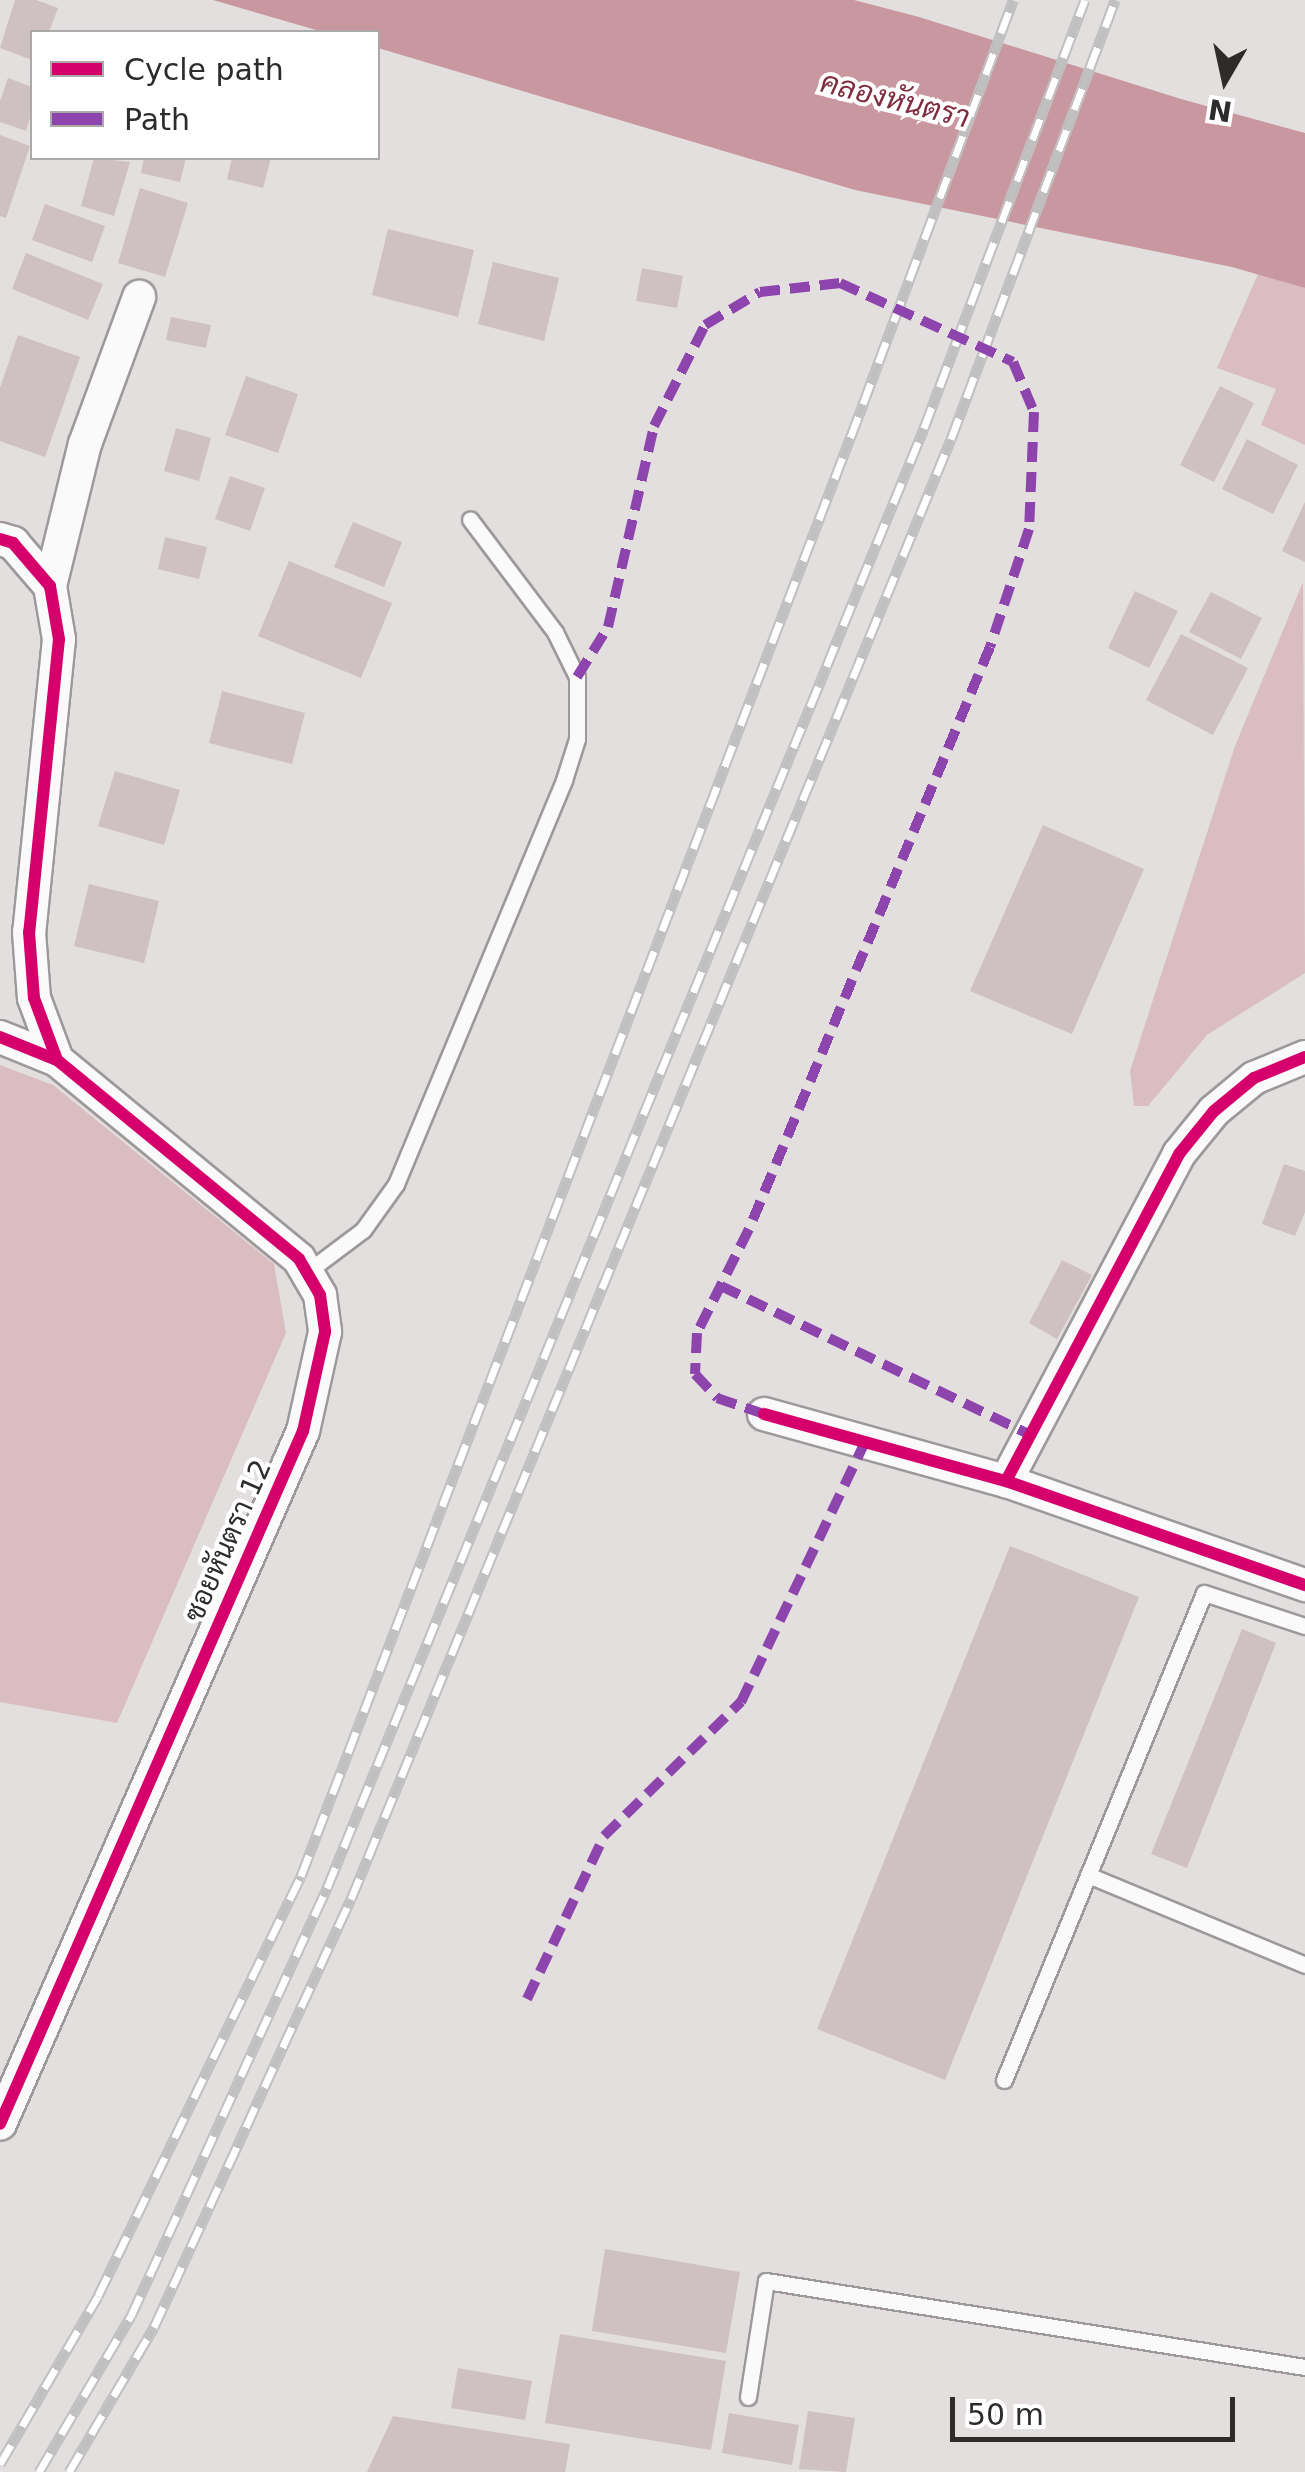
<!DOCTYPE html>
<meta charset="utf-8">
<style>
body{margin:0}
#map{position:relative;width:1305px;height:2472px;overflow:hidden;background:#e3dfdf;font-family:"DejaVu Sans",Sarabun,sans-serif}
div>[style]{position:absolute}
.green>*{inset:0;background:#dabdc1}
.water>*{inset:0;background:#c8979f}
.building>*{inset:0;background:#cfc0c2}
.roads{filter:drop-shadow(2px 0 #9d999a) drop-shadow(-2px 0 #9d999a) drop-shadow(0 2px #9d999a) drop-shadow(0 -2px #9d999a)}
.lane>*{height:15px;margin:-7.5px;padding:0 7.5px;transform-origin:7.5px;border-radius:7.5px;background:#fbfafa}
.street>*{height:32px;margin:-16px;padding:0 16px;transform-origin:16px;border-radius:16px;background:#fbfafa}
.rail>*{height:11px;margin-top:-5.5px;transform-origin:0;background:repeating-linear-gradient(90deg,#fff 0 22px,#c0c0c0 0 44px);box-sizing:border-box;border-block:2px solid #c0c0c0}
.quiet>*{height:10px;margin-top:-5px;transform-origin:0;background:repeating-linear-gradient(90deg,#8e44ad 0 20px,transparent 0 30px)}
.cycleway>*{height:12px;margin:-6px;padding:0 6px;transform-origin:6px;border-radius:6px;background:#d6006c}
span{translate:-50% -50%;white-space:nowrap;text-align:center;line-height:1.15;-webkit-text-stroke:8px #fff;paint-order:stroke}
.street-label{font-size:28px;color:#2e2b2b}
.water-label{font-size:30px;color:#802d40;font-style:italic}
.legend{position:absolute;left:30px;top:30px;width:350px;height:130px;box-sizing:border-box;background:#fff;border:2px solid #abaaaa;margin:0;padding:12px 18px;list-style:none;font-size:30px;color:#2e2b2b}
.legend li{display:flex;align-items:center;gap:20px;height:50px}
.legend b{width:50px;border:2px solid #abaaaa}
.north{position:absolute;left:1175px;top:30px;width:100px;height:100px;-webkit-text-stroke:8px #fff;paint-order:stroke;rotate:189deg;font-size:28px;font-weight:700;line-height:40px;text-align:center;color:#2e2b2b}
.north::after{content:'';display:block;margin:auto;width:35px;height:45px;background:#2e2b2b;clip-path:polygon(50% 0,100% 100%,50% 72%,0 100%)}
.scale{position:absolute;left:950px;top:2397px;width:285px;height:45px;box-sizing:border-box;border:5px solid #2e2b2b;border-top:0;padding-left:12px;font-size:30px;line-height:35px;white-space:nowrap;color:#2e2b2b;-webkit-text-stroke:8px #fff;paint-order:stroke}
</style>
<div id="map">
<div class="green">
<div style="clip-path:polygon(1258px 274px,1305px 288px,1305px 445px,1261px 425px,1276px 389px,1217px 368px)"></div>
<div style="clip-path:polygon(1303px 582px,1305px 973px,1207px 1035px,1148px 1106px,1134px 1106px,1130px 1071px,1235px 746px)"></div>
<div style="clip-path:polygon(0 1065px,53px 1085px,274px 1264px,286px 1333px,117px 1723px,0 1702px)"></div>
</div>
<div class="water">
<div style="clip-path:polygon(213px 0,854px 0,919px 17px,1181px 99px,1305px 133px,1305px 288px,1232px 267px,855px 190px,378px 48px,378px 32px,323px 32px)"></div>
</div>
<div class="building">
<div style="clip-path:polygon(15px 0,36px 0,58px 8px,49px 32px,32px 32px,32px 60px,0 48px)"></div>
<div style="clip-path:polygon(8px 78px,32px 87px,32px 111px,26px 131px,0 122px,0 101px)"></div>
<div style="clip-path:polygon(0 135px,30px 146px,6px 218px,0 216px)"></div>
<div style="clip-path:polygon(94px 158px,130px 162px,114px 216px,81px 206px)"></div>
<div style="clip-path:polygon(144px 158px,186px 158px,180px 182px,141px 173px)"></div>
<div style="clip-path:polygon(232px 158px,271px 158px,263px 188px,227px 179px)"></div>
<div style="clip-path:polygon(140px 188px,188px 203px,165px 277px,118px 263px)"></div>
<div style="clip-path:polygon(45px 204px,105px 226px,92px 262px,32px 240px)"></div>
<div style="clip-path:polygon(388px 229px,474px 250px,458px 317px,372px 295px)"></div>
<div style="clip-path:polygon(26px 253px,103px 284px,88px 320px,12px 289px)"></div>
<div style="clip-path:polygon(493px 262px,559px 278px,544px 341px,478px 324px)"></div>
<div style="clip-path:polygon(642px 268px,683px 276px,677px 308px,636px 301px)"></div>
<div style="clip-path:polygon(171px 317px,211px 325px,206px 348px,166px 340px)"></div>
<div style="clip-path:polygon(18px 335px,80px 357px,45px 457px,0 441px,0 388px)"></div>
<div style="clip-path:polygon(246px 376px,298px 394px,278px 453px,225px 435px)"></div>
<div style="clip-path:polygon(1220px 386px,1254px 403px,1214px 482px,1180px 465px)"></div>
<div style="clip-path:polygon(176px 428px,211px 438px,199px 481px,164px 471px)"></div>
<div style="clip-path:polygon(1247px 439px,1298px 465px,1273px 514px,1222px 489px)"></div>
<div style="clip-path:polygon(230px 476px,265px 488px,250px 531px,215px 519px)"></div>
<div style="clip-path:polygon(1305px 502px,1305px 562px,1282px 551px)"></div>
<div style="clip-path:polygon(353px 522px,402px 542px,384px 587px,334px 567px)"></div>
<div style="clip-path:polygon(165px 537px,207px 547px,199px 579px,158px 569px)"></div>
<div style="clip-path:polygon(289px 561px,392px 603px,361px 678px,258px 636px)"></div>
<div style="clip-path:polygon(1135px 591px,1178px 611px,1149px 668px,1108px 648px)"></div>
<div style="clip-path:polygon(1211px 592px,1262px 618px,1241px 659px,1189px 632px)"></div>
<div style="clip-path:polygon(1181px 634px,1248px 668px,1213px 735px,1146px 700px)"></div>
<div style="clip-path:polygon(222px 691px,305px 713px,292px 764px,209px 743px)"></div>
<div style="clip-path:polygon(115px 771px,180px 790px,164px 845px,98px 826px)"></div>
<div style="clip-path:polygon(1043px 825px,1144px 869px,1072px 1034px,970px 991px)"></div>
<div style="clip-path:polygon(89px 884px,159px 901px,144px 963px,74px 946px)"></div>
<div style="clip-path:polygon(1284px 1164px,1305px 1171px,1305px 1212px,1295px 1236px,1262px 1224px)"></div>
<div style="clip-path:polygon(1062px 1260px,1092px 1275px,1057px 1339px,1029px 1323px)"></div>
<div style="clip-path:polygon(1010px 1546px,1139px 1597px,945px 2080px,817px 2029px)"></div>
<div style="clip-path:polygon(1242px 1629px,1276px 1643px,1187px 1868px,1151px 1854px)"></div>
<div style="clip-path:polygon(605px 2249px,740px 2272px,726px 2353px,592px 2331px)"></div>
<div style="clip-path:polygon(560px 2334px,726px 2361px,711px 2450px,545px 2423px)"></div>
<div style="clip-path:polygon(458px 2368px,532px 2381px,525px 2420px,451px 2408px)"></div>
<div style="clip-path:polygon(808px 2411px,855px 2418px,846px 2472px,799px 2469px)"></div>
<div style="clip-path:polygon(729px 2413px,799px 2425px,792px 2465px,722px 2453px)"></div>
<div style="clip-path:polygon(393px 2416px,570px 2444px,565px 2472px,367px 2472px)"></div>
</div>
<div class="roads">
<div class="lane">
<div style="left:307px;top:1272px;width:70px;rotate:-36.9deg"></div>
<div style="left:363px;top:1230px;width:57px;rotate:-54.3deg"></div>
<div style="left:396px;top:1184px;width:438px;rotate:-67.4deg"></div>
<div style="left:564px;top:780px;width:43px;rotate:-72.4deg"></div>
<div style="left:577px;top:739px;width:62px;rotate:-90deg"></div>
<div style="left:577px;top:677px;width:50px;rotate:-116.1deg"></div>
<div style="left:555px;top:632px;width:141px;rotate:-127deg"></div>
<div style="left:1088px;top:1875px;width:235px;rotate:22.5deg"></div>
<div style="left:1004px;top:2080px;width:526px;rotate:-67.67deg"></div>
<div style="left:1204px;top:1593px;width:106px;rotate:18.1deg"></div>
<div style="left:748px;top:2397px;width:117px;rotate:-81.2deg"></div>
<div style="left:766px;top:2281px;width:546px;rotate:9.07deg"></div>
</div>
<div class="street">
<div style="left:0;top:539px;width:14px;rotate:17deg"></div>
<div style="left:13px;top:543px;width:57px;rotate:49.3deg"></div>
<div style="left:50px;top:586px;width:54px;rotate:80.4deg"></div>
<div style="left:59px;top:639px;width:295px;rotate:95.8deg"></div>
<div style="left:29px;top:932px;width:66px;rotate:85.7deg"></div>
<div style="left:34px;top:998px;width:66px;rotate:69.6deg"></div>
<div style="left:50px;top:586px;width:146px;rotate:-76.2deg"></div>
<div style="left:85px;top:444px;width:157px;rotate:-69.8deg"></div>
<div style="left:0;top:1037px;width:61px;rotate:22deg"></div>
<div style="left:57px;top:1060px;width:313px;rotate:39.4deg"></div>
<div style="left:299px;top:1259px;width:42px;rotate:59.7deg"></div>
<div style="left:320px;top:1295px;width:37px;rotate:82deg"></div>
<div style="left:325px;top:1332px;width:101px;rotate:102.5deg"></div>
<div style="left:303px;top:1431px;width:756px;rotate:113.62deg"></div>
<div style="left:764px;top:1414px;width:251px;rotate:15.5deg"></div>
<div style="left:1006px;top:1481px;width:317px;rotate:19.2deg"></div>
<div style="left:1006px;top:1481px;width:370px;rotate:-62.1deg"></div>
<div style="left:1179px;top:1154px;width:55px;rotate:-50.9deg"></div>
<div style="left:1214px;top:1111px;width:52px;rotate:-39.5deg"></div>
<div style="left:1254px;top:1078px;width:55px;rotate:-22.4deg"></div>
</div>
</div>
<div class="rail">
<div style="left:0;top:2464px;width:194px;rotate:-59.7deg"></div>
<div style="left:98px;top:2296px;width:466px;rotate:-64.2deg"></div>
<div style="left:301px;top:1876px;width:1576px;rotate:-69.1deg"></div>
<div style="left:863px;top:404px;width:431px;rotate:-69.6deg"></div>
<div style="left:39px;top:2472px;width:181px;rotate:-59.5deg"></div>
<div style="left:131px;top:2316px;width:471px;rotate:-65.4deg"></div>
<div style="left:327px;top:1888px;width:1577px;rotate:-67.76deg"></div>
<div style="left:924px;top:428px;width:457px;rotate:-69.4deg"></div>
<div style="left:69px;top:2472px;width:168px;rotate:-59.6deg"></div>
<div style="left:154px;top:2327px;width:471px;rotate:-65.3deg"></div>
<div style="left:351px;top:1899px;width:1578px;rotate:-67.66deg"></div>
<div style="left:951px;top:439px;width:469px;rotate:-69.5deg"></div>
</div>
<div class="quiet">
<div style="left:577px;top:677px;width:59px;rotate:-58.2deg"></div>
<div style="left:608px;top:627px;width:206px;rotate:-77.1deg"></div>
<div style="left:654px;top:426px;width:113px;rotate:-63.2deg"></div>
<div style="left:705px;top:325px;width:64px;rotate:-31deg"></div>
<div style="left:760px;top:292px;width:81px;rotate:-6.4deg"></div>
<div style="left:840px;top:283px;width:190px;rotate:24.5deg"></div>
<div style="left:1013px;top:362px;width:54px;rotate:67.2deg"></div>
<div style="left:1034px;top:412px;width:117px;rotate:92.4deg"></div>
<div style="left:1029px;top:529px;width:124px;rotate:108.3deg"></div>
<div style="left:990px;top:647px;width:630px;rotate:112.49deg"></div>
<div style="left:749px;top:1229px;width:116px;rotate:116.6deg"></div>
<div style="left:697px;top:1333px;width:41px;rotate:92.8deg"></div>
<div style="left:695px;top:1374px;width:33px;rotate:47deg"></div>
<div style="left:717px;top:1398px;width:50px;rotate:18.8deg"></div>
<div style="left:721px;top:1286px;width:343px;rotate:25.7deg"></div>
<div style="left:527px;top:1999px;width:180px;rotate:-64.7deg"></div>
<div style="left:604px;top:1836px;width:192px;rotate:-44.4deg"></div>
<div style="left:741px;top:1702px;width:288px;rotate:-64.5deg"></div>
</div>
<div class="cycleway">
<div style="left:0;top:539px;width:14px;rotate:17deg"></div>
<div style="left:13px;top:543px;width:57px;rotate:49.3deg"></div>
<div style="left:50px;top:586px;width:54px;rotate:80.4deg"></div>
<div style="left:59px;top:639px;width:295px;rotate:95.8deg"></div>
<div style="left:29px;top:932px;width:66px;rotate:85.7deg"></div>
<div style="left:34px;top:998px;width:66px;rotate:69.6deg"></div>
<div style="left:0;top:1037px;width:61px;rotate:22deg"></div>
<div style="left:57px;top:1060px;width:313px;rotate:39.4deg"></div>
<div style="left:299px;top:1259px;width:42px;rotate:59.7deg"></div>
<div style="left:320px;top:1295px;width:37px;rotate:82deg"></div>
<div style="left:325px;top:1332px;width:101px;rotate:102.5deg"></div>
<div style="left:303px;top:1431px;width:756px;rotate:113.62deg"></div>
<div style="left:764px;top:1414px;width:251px;rotate:15.5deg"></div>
<div style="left:1006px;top:1481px;width:317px;rotate:19.2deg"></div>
<div style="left:1006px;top:1481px;width:370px;rotate:-62.1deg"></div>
<div style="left:1179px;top:1154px;width:55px;rotate:-50.9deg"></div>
<div style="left:1214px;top:1111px;width:52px;rotate:-39.5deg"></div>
<div style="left:1254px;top:1078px;width:55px;rotate:-22.4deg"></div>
</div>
<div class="street-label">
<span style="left:228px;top:1541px;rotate:-66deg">ซอยหันตรา 12</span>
</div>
<div class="water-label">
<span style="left:895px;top:100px;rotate:14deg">คลองหันตรา</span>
</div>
<ul class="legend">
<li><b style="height:12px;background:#d6006c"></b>Cycle path</li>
<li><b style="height:12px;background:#8e44ad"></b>Path</li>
</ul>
<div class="north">N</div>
<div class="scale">50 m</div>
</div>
